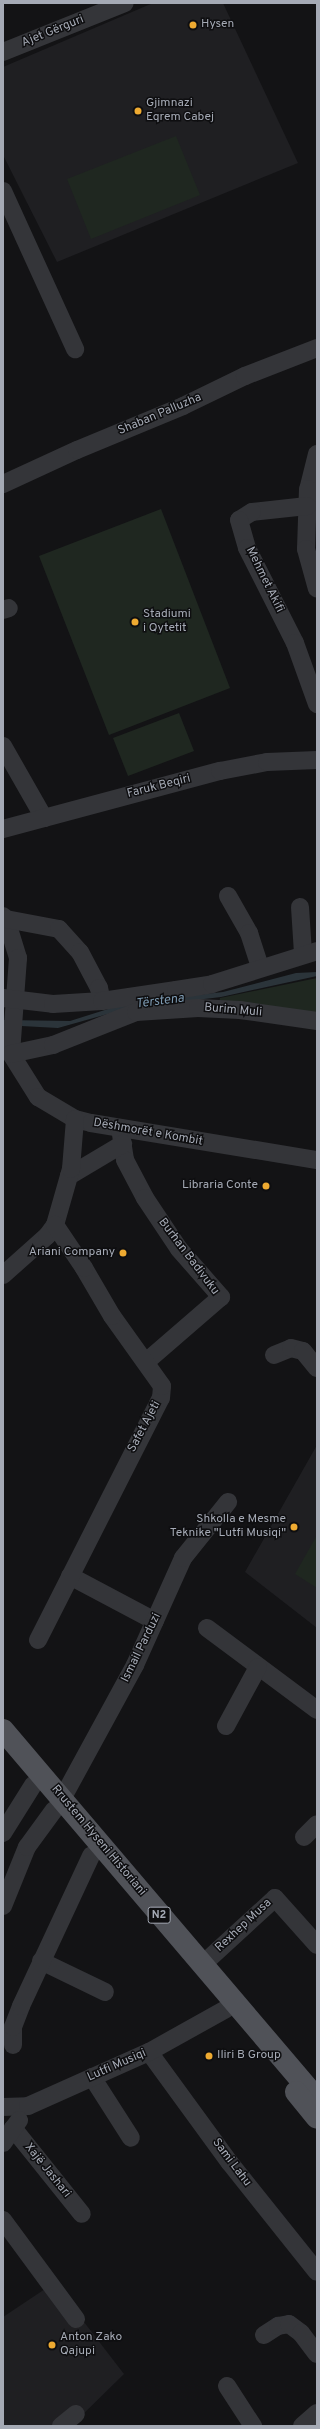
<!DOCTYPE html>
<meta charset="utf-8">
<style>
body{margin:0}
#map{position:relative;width:320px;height:2429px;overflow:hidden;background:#131315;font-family:Overpass,sans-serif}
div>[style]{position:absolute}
.built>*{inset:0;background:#1f1f22}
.green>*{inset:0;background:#1f2720}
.water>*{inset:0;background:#2b343a}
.minor>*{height:18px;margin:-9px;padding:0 9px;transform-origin:9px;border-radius:9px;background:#343539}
.major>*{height:22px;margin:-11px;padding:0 11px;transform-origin:11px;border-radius:11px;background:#505258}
.dots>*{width:11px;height:11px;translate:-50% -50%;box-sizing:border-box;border:2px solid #0e0e10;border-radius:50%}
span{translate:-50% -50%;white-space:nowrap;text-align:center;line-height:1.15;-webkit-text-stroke:3px #0e0e10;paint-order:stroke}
.shield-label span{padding:1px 3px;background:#0e0e10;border:1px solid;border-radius:3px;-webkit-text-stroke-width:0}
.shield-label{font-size:11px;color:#a5aab5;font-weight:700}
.poi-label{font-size:12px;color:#a5aab5}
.left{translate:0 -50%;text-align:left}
.right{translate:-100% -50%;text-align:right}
.street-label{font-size:12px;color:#a5aab5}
.water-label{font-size:13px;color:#7c99b0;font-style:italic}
.frame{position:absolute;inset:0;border:4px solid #a5aab5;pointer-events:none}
</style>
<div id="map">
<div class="built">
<div style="clip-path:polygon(153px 3px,223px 3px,298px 163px,57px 262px,3px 155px,3px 67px)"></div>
<div style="clip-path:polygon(317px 1445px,317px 1628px,245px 1572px)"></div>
<div style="clip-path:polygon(54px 2283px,124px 2374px,71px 2426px,3px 2426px,3px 2317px)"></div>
</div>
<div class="green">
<div style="clip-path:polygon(176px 136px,200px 195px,91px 239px,67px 179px)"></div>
<div style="clip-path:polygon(161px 509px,230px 688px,109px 735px,39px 556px)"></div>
<div style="clip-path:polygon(179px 713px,194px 751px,128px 776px,113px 738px)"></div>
<div style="clip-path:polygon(317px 978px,317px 1019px,218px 1008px,220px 998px)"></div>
<div style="clip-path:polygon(317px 1535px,317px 1588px,295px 1574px)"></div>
</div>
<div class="water">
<div style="clip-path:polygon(317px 972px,317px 976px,221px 997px,129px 1008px,58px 1028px,3px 1025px,3px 1020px,70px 1021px,127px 1003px,223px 992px,296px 973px)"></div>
</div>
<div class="minor">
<div style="left:3px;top:52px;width:131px;rotate:-21.9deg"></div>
<div style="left:3px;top:191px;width:174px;rotate:65.5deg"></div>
<div style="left:317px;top:454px;width:36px;rotate:104deg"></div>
<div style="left:308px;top:489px;width:60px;rotate:91.9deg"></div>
<div style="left:306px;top:549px;width:41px;rotate:74.6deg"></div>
<div style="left:3px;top:484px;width:81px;rotate:-24.7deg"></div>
<div style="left:77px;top:450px;width:115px;rotate:-22.5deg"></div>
<div style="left:183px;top:406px;width:69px;rotate:-25.8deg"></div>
<div style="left:245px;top:376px;width:77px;rotate:-21.3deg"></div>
<div style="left:307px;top:506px;width:55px;rotate:173.8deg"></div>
<div style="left:252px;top:512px;width:15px;rotate:148deg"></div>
<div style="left:239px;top:520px;width:29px;rotate:74deg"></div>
<div style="left:247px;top:548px;width:106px;rotate:63.2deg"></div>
<div style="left:295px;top:643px;width:65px;rotate:70.2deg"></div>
<div style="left:3px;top:610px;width:6px;rotate:-18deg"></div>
<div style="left:3px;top:746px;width:83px;rotate:60.3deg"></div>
<div style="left:3px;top:829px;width:225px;rotate:-15deg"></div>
<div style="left:220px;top:771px;width:48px;rotate:-10.8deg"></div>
<div style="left:267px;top:762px;width:50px;rotate:-2.3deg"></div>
<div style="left:228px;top:896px;width:43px;rotate:60.4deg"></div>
<div style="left:249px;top:933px;width:36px;rotate:72deg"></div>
<div style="left:300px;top:907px;width:47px;rotate:86.3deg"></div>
<div style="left:3px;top:916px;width:4px;rotate:45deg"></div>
<div style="left:6px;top:919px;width:41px;rotate:72.9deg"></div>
<div style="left:18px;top:958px;width:96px;rotate:94.2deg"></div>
<div style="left:11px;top:1054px;width:51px;rotate:57.9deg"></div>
<div style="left:38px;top:1097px;width:43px;rotate:30.7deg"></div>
<div style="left:75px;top:1119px;width:16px;rotate:14deg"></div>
<div style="left:91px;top:1123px;width:229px;rotate:9.3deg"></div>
<div style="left:6px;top:919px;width:54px;rotate:10.7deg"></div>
<div style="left:59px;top:929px;width:31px;rotate:48deg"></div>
<div style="left:80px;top:952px;width:41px;rotate:62.2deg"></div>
<div style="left:99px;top:988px;width:13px;rotate:77deg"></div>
<div style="left:3px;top:998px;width:50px;rotate:6.8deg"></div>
<div style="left:53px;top:1004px;width:49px;rotate:-3.5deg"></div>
<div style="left:102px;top:1001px;width:75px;rotate:-8.5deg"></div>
<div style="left:176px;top:990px;width:36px;rotate:-9deg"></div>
<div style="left:212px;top:984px;width:110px;rotate:-17.4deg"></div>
<div style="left:11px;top:1054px;width:43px;rotate:-12.1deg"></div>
<div style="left:53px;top:1045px;width:89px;rotate:-21.7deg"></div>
<div style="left:136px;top:1012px;width:62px;rotate:-3.7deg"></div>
<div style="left:198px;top:1008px;width:42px;rotate:2.7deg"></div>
<div style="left:240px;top:1010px;width:78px;rotate:8.1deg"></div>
<div style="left:120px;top:1128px;width:32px;rotate:81deg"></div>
<div style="left:125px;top:1160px;width:43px;rotate:62.2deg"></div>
<div style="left:145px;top:1198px;width:61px;rotate:56.3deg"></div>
<div style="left:179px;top:1249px;width:64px;rotate:48.8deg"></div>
<div style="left:221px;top:1297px;width:99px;rotate:139.1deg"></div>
<div style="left:69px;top:1176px;width:63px;rotate:-30.7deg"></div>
<div style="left:3px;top:1275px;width:59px;rotate:-41.6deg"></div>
<div style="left:47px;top:1236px;width:14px;rotate:-54deg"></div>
<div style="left:55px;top:1225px;width:58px;rotate:-74.1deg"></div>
<div style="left:71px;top:1169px;width:50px;rotate:-85.4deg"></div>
<div style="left:274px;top:1355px;width:18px;rotate:-22deg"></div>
<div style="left:291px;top:1348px;width:12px;rotate:14deg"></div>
<div style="left:303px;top:1351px;width:22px;rotate:51deg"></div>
<div style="left:70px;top:1576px;width:96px;rotate:27.9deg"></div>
<div style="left:207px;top:1628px;width:137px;rotate:36.7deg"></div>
<div style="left:38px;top:1640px;width:271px;rotate:-63.1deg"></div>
<div style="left:161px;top:1398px;width:12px;rotate:-85deg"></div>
<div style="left:162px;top:1386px;width:86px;rotate:-125.5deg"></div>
<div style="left:112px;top:1316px;width:56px;rotate:-120.3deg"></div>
<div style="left:84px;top:1268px;width:52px;rotate:-124deg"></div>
<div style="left:226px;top:1726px;width:67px;rotate:-61.5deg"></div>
<div style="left:62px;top:1799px;width:153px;rotate:-61.4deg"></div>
<div style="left:135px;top:1665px;width:117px;rotate:-65.8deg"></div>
<div style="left:183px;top:1558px;width:72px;rotate:-51.2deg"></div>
<div style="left:3px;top:1833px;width:57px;rotate:-58deg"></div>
<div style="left:304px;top:1837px;width:18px;rotate:-45deg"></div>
<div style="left:3px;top:1906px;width:64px;rotate:-67.9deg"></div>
<div style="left:27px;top:1847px;width:46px;rotate:-53.9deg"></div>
<div style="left:41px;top:1961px;width:71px;rotate:25.8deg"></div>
<div style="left:202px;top:1965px;width:99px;rotate:-42.5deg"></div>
<div style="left:275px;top:1898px;width:63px;rotate:48.2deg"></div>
<div style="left:13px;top:2045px;width:18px;rotate:-90deg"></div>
<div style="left:13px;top:2027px;width:22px;rotate:-69deg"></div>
<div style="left:21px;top:2006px;width:166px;rotate:-65deg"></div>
<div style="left:149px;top:2052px;width:137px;rotate:53.9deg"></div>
<div style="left:230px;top:2163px;width:139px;rotate:51.4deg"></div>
<div style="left:92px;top:2077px;width:72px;rotate:57.4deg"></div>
<div style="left:3px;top:2107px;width:25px;rotate:-2deg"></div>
<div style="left:28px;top:2106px;width:133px;rotate:-24.1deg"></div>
<div style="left:149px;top:2052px;width:88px;rotate:-29.2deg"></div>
<div style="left:13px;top:2128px;width:110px;rotate:51.3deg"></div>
<div style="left:3px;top:2143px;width:28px;rotate:-55deg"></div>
<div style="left:3px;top:2220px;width:123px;rotate:53.6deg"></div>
<div style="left:264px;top:2335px;width:17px;rotate:-33deg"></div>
<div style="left:278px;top:2326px;width:11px;rotate:-10deg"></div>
<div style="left:289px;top:2324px;width:15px;rotate:37deg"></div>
<div style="left:301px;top:2333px;width:26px;rotate:53deg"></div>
<div style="left:227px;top:2386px;width:48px;rotate:57deg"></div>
<div style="left:61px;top:2426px;width:19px;rotate:-39deg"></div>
<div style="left:302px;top:2426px;width:20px;rotate:-41deg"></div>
</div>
<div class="major">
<div style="left:3px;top:1730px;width:485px;rotate:49.6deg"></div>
<div style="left:296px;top:2092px;width:33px;rotate:51deg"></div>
</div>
<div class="dots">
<div style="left:193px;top:25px;background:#eeaa31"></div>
<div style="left:138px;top:111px;background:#eeaa31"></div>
<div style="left:135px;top:622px;background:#eeaa31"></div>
<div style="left:266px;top:1186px;background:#eeaa31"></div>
<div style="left:123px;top:1253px;background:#eeaa31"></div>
<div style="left:294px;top:1527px;background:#eeaa31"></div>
<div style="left:209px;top:2056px;background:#eeaa31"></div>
<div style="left:52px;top:2345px;background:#eeaa31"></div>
</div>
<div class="shield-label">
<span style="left:159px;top:1915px">N2</span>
</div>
<div class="poi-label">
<span class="left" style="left:201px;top:25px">Hysen</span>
<span class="left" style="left:146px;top:111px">Gjimnazi<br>Eqrem Cabej</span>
<span class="left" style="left:143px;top:622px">Stadiumi<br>i Qytetit</span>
<span class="right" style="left:258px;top:1186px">Libraria Conte</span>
<span class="right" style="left:115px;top:1253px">Ariani Company</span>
<span class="right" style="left:286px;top:1527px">Shkolla e Mesme<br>Teknike "Lutfi Musiqi"</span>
<span class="left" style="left:217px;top:2056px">Iliri B Group</span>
<span class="left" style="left:60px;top:2345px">Anton Zako<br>Qajupi</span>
</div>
<div class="street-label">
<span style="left:53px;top:32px;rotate:-22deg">Ajet Gërguri</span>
<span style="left:160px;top:415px;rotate:-23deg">Shaban Palluzha</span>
<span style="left:264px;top:580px;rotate:64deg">Mehmet Akifi</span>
<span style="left:159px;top:787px;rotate:-14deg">Faruk Beqiri</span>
<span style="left:233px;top:1011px;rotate:5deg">Burim Muli</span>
<span style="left:148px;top:1133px;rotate:10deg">Dëshmorët e Kombit</span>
<span style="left:188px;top:1257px;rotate:53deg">Burhan Badivuku</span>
<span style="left:145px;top:1427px;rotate:-62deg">Safet Ajeti</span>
<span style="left:142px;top:1648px;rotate:-64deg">Ismail Parduzi</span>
<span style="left:98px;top:1841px;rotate:50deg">Rrustem Hyseni Historiani</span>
<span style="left:244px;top:1926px;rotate:-43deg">Rexhep Musa</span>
<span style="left:117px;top:2066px;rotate:-24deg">Lutfi Musiqi</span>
<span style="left:231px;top:2163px;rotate:53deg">Sami Lahu</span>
<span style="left:47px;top:2171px;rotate:51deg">Xajë Jashari</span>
</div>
<div class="water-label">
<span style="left:160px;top:1002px;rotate:-7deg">Tërstena</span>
</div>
<div class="frame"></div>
</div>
